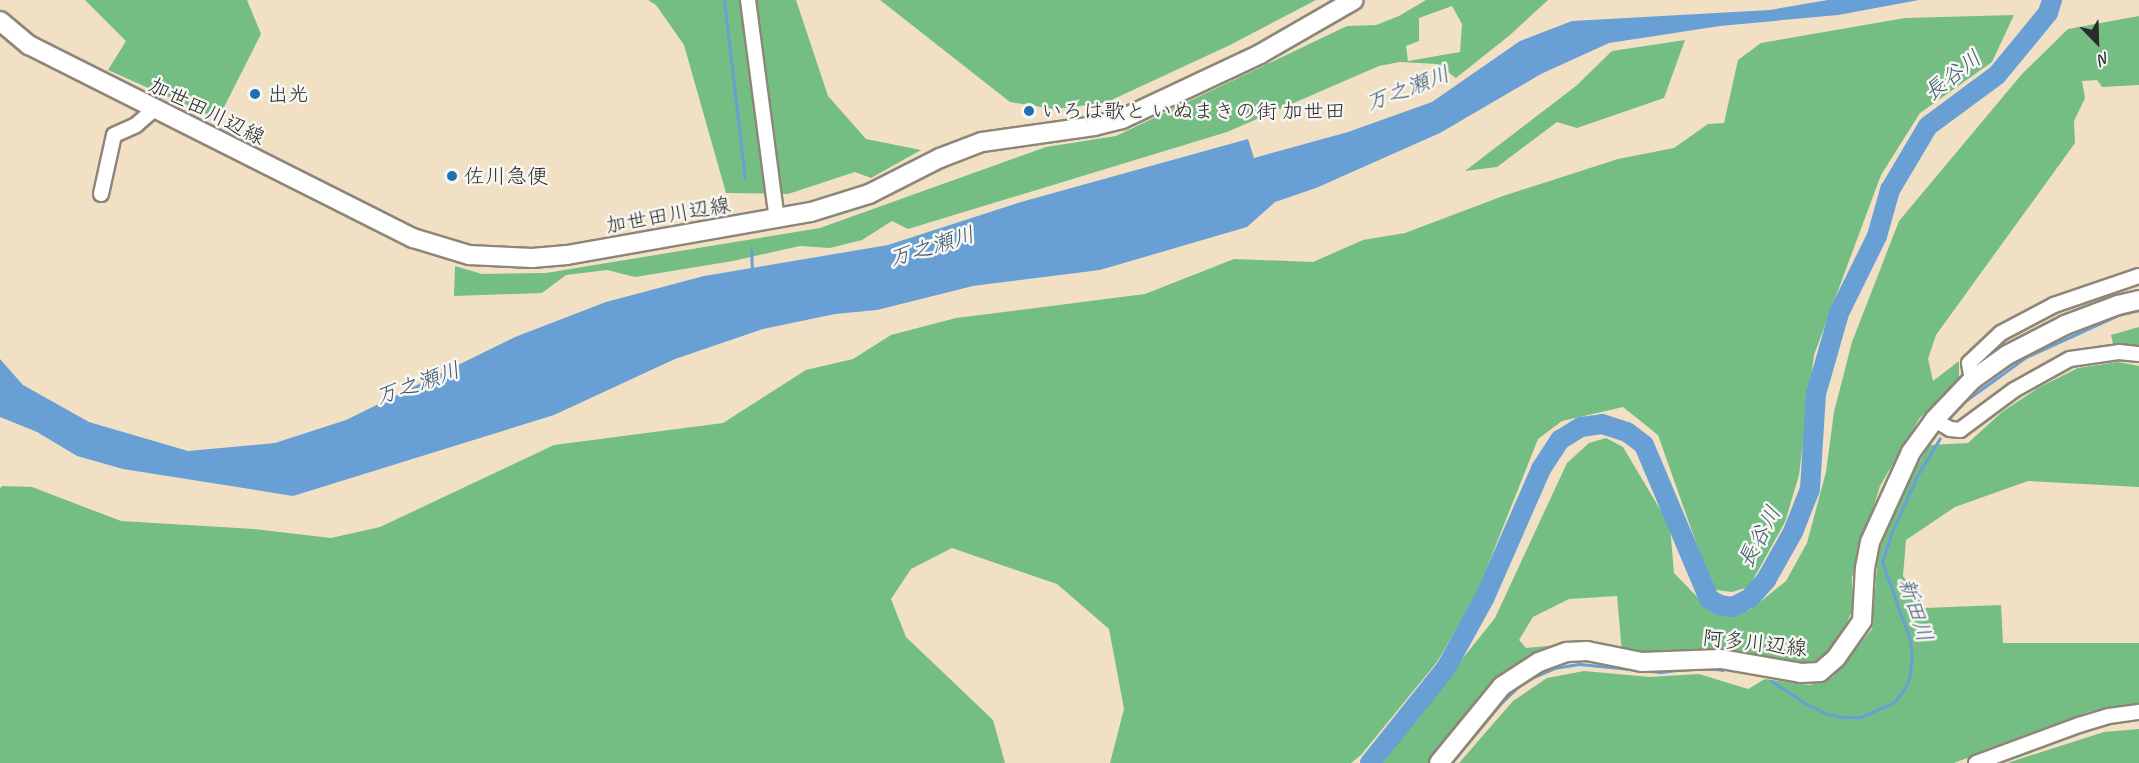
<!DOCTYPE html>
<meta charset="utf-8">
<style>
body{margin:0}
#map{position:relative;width:2139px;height:763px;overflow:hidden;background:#f2e0c4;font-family:Caveat,"Klee One",sans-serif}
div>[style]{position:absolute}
.forest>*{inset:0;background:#74be84}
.water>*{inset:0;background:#68a0d6}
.stream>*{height:3px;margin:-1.5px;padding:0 1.5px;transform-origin:1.5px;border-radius:1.5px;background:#68a0d6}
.river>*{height:20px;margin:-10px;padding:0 10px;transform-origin:10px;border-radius:10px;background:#68a0d6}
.roads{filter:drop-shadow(2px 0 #8e8678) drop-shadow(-2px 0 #8e8678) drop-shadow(0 2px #8e8678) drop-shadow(0 -2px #8e8678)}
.minor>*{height:14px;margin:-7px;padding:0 7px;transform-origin:7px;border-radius:7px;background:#fff}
.major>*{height:18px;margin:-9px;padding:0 9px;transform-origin:9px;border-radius:9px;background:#fff}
.dots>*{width:16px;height:16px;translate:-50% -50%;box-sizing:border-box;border:3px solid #f6f6f2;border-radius:50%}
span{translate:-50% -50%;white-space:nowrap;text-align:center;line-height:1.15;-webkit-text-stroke:5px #f6f6f2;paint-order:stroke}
.poi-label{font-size:21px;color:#2b2b2b}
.left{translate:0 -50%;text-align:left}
.street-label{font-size:21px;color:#2b2b2b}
.water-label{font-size:22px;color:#435a6f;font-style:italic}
.north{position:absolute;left:2067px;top:12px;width:60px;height:60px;-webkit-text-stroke:4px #f6f6f2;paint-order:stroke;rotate:157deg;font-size:16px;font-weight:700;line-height:24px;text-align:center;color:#2b2b2b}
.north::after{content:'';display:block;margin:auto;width:21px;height:27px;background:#2b2b2b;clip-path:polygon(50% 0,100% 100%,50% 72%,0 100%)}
</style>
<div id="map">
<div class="forest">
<div style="clip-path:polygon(85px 0,247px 0,261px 34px,218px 119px,108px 70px,126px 41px)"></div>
<div style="clip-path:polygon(648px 0,796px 0,828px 96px,866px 139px,921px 150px,871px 178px,855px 172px,788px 194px,726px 193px,684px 45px,656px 5px)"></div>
<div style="clip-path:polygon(880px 0,1316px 0,1230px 45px,1105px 103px,1054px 109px,1010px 102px)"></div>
<div style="clip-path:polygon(evenodd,1426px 0,1548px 0,1510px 35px,1456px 78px,1437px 64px,1400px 62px,1379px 66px,1227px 132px,908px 229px,892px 221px,862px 240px,830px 248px,800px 246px,733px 261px,635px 277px,607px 270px,566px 275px,542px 293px,454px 296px,455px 266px,482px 274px,546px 273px,820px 228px,1046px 147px,1116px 136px,1347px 26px,1376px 25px,1399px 16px,1426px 0,1452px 6px,1462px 24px,1460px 52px,1408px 61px,1406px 46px,1419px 41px,1419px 18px,1452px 6px)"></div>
<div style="clip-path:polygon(2014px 15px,1992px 62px,1920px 113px,1881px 175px,1814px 355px,1799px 475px,1785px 522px,1749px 587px,1732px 592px,1716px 590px,1710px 582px,1658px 435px,1623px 407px,1562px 421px,1538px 439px,1476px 595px,1437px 662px,1361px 755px,1351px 763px,1110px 763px,1124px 709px,1109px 629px,1057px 584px,952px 548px,911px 569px,891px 599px,906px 637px,993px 720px,1005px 763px,0 763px,0 488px,3px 486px,32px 487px,121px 521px,254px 529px,331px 538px,380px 527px,554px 445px,723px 423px,806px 370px,853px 359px,891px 335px,956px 318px,1145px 294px,1234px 259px,1313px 262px,1363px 240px,1405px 233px,1503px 196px,1618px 159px,1674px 148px,1708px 124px,1724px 123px,1738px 60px,1761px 43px,1905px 18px)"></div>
<div style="clip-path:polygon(2139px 16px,2139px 85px,2102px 87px,2097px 80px,2082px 81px,2085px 98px,2074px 121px,2075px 143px,1936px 335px,1928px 359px,1933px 381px,1959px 361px,1959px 378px,1919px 419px,1880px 486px,1852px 577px,1853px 610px,1836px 643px,1819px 659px,1801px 668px,1715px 653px,1622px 653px,1617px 596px,1569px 599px,1533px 617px,1519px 640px,1526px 648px,1558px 645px,1498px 677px,1428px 763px,1379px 763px,1495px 618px,1567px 463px,1589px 443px,1606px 438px,1623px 447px,1670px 526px,1674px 573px,1709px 609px,1726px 615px,1750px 610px,1786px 581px,1807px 543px,1826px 472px,1834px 412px,1852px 342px,1899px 221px,2022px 74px,2068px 29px)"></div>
<div style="clip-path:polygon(1685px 40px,1664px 98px,1577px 128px,1557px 122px,1497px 167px,1465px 171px,1576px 86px,1612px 51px)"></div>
<div style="clip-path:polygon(2139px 327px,2139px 350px,2113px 344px,2111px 335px)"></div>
<div style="clip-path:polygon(2118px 362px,2139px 366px,2139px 487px,2028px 481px,1955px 507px,1906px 540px,1903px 576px,1925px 608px,2001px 605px,2003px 643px,2139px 643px,2139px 705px,2091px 711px,1954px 763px,1459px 763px,1513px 701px,1547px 678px,1584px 671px,1650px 677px,1699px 674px,1748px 689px,1765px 679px,1810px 685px,1833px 677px,1872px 629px,1878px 554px,1901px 495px,1929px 445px,1968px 443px,2002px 412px,2038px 388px,2078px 368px)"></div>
<div style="clip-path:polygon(2139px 729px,2139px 763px,2007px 763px,2104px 732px)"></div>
</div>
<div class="water">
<div style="clip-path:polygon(1828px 0,1919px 0,1838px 15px,1720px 26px,1609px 43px,1541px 74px,1440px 133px,1316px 188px,1275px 202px,1247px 227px,1100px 270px,973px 286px,877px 310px,835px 314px,763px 329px,675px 359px,554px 415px,293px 496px,123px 469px,77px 456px,37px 432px,0 417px,0 359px,23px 385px,89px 422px,188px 451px,275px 443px,346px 420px,515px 337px,606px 302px,704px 276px,888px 245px,1021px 202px,1248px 139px,1254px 158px,1348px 132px,1432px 102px,1520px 41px,1572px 21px,1770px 10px)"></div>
</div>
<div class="stream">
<div style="left:724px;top:0;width:179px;rotate:83.3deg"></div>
<div style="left:751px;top:250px;width:22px;rotate:87deg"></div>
<div style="left:1965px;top:401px;width:75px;rotate:-35.8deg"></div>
<div style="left:2026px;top:357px;width:101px;rotate:-24.5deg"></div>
<div style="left:2118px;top:315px;width:22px;rotate:-13deg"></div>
<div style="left:1709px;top:668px;width:14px;rotate:8deg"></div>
<div style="left:1771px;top:681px;width:43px;rotate:32.6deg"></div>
<div style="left:1807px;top:704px;width:22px;rotate:27deg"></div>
<div style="left:1827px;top:714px;width:15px;rotate:11deg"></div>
<div style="left:1842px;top:717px;width:18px"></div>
<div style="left:1860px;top:717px;width:36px;rotate:-23deg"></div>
<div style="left:1893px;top:703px;width:17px;rotate:-50deg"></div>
<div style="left:1904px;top:690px;width:13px;rotate:-67deg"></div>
<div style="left:1909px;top:678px;width:21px;rotate:-82deg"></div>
<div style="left:1912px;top:657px;width:17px;rotate:-97deg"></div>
<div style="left:1910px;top:640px;width:83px;rotate:-109.7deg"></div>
<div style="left:1882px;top:562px;width:29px;rotate:-72deg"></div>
<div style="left:1891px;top:534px;width:64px;rotate:-65.9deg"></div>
<div style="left:1917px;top:476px;width:44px;rotate:-58.8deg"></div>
<div style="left:1451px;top:763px;width:77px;rotate:-50.3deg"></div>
<div style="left:1500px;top:704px;width:33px;rotate:-44deg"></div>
<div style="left:1524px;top:681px;width:33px;rotate:-23deg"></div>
<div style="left:1554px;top:668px;width:25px;rotate:-9deg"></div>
<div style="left:1579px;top:664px;width:82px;rotate:5.6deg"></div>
<div style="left:1661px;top:672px;width:24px;rotate:-7deg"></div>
</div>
<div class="river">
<div style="left:1370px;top:763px;width:122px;rotate:-51.3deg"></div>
<div style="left:1446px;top:668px;width:79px;rotate:-61.2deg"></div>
<div style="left:1484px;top:599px;width:142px;rotate:-66.3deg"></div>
<div style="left:1541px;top:469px;width:35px;rotate:-57deg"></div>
<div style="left:1560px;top:440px;width:25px;rotate:-32deg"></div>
<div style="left:1581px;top:427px;width:21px;rotate:-8deg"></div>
<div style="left:1602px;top:424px;width:26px;rotate:18deg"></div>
<div style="left:1627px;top:432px;width:21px;rotate:37deg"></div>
<div style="left:1644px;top:445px;width:167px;rotate:67.1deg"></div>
<div style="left:1709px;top:599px;width:13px;rotate:29deg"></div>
<div style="left:1720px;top:605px;width:13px;rotate:9deg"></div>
<div style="left:1733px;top:607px;width:19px;rotate:-28deg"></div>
<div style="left:1750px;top:598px;width:24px;rotate:-48deg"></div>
<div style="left:1766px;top:580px;width:55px;rotate:-60.6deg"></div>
<div style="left:1793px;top:532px;width:46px;rotate:-68.4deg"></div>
<div style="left:1810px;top:489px;width:95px;rotate:-86.4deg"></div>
<div style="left:1816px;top:394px;width:84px;rotate:-74.1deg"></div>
<div style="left:1839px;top:313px;width:86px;rotate:-63.7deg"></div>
<div style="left:1877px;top:236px;width:48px;rotate:-74.2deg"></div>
<div style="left:1890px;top:190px;width:74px;rotate:-59.3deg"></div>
<div style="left:1928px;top:126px;width:86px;rotate:-36.5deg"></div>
<div style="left:1997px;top:75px;width:80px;rotate:-50.6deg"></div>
<div style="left:2048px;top:13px;width:14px;rotate:-73deg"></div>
</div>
<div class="roads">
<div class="minor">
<div style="left:748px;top:0;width:221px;rotate:82.5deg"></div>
<div style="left:101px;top:194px;width:60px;rotate:-77.6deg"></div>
<div style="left:114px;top:135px;width:24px;rotate:-24deg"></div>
<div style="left:136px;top:125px;width:23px;rotate:-41deg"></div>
<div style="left:1972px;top:380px;width:17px;rotate:-100deg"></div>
<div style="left:1969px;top:363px;width:44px;rotate:-43.2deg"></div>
<div style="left:2001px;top:333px;width:60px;rotate:-27.8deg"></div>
<div style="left:2054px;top:305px;width:90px;rotate:-18.8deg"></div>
<div style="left:1934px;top:420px;width:18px;rotate:29deg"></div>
<div style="left:1950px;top:429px;width:10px;rotate:6deg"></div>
<div style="left:1960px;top:430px;width:67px;rotate:-36.5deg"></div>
<div style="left:2014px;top:390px;width:64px;rotate:-29deg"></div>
<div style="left:2070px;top:359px;width:49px;rotate:-8.1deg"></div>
<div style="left:2119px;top:352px;width:20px;rotate:6deg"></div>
<div style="left:1976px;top:763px;width:110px;rotate:-20.3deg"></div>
<div style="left:2079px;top:725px;width:31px;rotate:-17deg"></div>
<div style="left:2109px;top:716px;width:30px;rotate:-8deg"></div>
</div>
<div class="major">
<div style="left:0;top:21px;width:38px;rotate:40deg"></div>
<div style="left:29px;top:45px;width:430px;rotate:26.7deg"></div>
<div style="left:413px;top:238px;width:59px;rotate:16.9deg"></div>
<div style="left:469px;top:255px;width:63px;rotate:2.7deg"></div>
<div style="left:532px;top:258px;width:35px;rotate:-5deg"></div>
<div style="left:567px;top:255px;width:248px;rotate:-10deg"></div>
<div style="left:811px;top:212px;width:61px;rotate:-17.2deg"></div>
<div style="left:869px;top:194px;width:80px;rotate:-26.9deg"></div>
<div style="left:940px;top:158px;width:45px;rotate:-20.9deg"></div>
<div style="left:982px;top:142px;width:113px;rotate:-8.1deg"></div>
<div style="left:1094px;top:126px;width:29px;rotate:-14deg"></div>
<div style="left:1122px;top:119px;width:153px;rotate:-25.2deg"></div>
<div style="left:1260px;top:54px;width:108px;rotate:-29.9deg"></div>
<div style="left:1439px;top:763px;width:99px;rotate:-50.7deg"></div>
<div style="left:1502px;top:686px;width:44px;rotate:-33deg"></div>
<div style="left:1539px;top:662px;width:30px;rotate:-20deg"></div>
<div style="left:1567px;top:652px;width:20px;rotate:-3deg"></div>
<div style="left:1587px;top:651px;width:56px;rotate:11.3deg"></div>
<div style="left:1642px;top:662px;width:79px;rotate:-2.2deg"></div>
<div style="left:1721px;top:659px;width:81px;rotate:9.9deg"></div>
<div style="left:1801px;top:673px;width:19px;rotate:-3deg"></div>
<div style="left:1820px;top:672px;width:21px;rotate:-41deg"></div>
<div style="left:1836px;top:658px;width:45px;rotate:-54.9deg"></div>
<div style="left:1862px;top:621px;width:53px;rotate:-86.8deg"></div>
<div style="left:1865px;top:568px;width:26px;rotate:-79deg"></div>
<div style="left:1870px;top:542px;width:99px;rotate:-65.5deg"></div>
<div style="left:1911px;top:452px;width:39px;rotate:-54deg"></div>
<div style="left:1934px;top:420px;width:55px;rotate:-46.5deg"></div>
<div style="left:1972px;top:380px;width:43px;rotate:-35.5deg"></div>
<div style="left:2007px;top:355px;width:65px;rotate:-27.3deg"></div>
<div style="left:2065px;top:325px;width:57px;rotate:-20.7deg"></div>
<div style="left:2118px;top:305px;width:22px;rotate:-13deg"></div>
</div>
</div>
<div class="dots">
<div style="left:255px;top:94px;background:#1f6fb2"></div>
<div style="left:1029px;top:111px;background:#1f6fb2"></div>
<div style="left:452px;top:176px;background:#1f6fb2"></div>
</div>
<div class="poi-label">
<span class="left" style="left:267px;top:94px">出光</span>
<span class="left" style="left:1041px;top:111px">いろは歌と いぬまきの街 加世田</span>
<span class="left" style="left:464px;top:176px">佐川急便</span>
</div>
<div class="street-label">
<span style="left:207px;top:111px;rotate:26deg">加世田川辺線</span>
<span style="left:668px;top:215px;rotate:-10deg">加世田川辺線</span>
<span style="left:1755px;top:643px;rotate:6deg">阿多川辺線</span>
</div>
<div class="water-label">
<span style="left:1953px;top:76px;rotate:-38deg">長谷川</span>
<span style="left:1408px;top:89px;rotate:-21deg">万之瀬川</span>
<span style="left:932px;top:247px;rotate:-17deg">万之瀬川</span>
<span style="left:418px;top:384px;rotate:-19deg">万之瀬川</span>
<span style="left:1760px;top:537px;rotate:-62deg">長谷川</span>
<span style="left:1915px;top:610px;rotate:72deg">新田川</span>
</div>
<div class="north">N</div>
</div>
